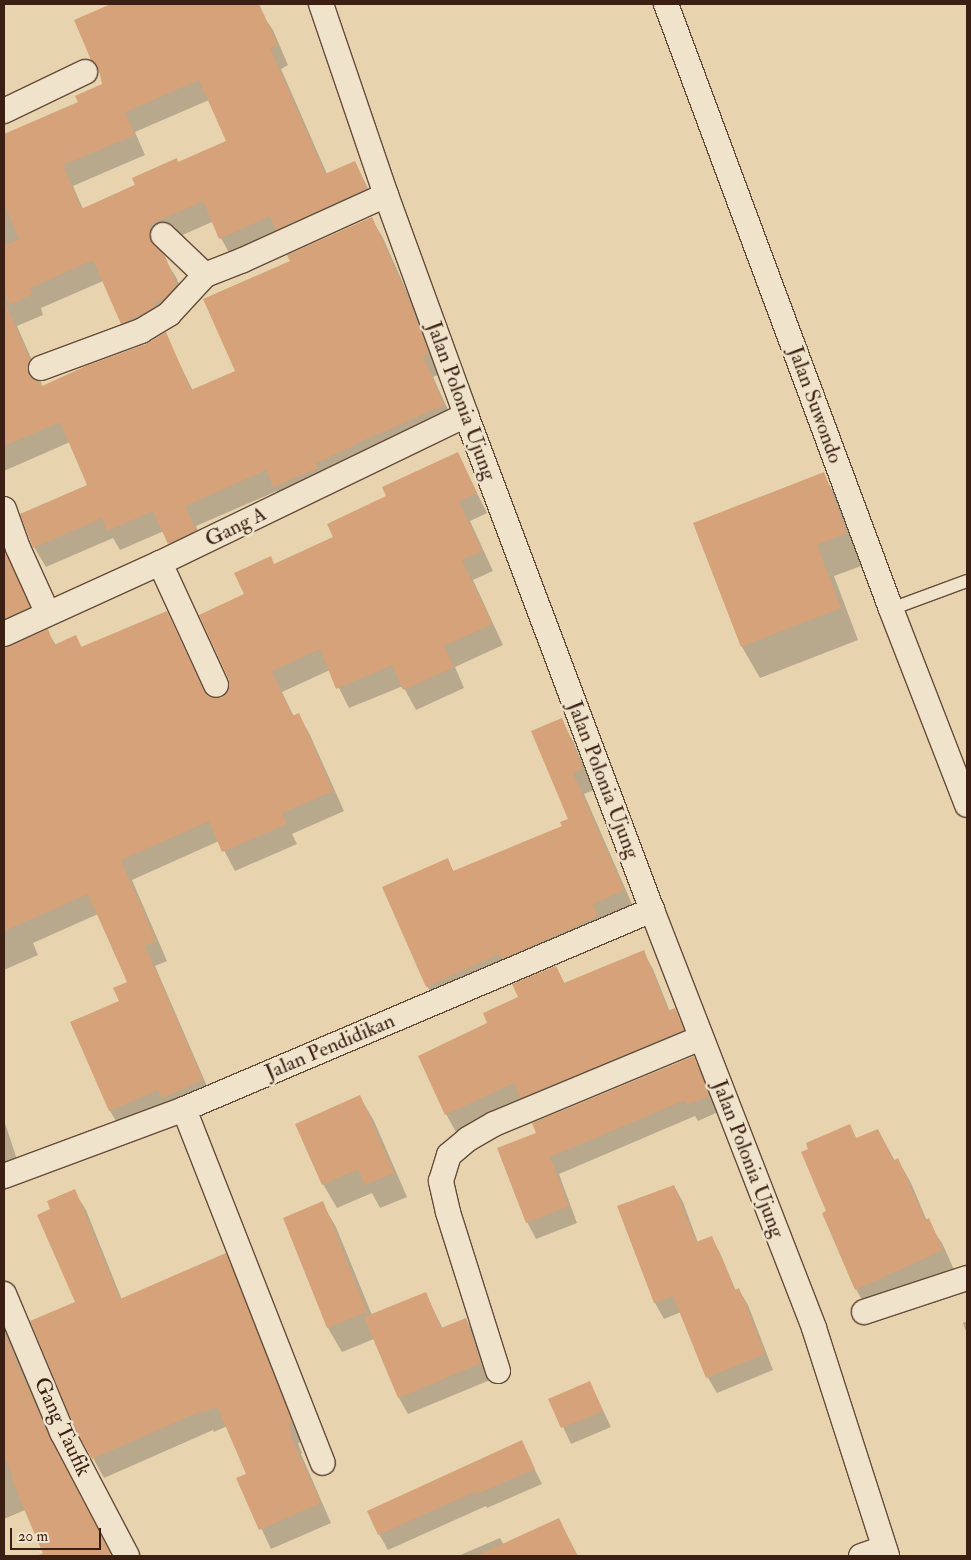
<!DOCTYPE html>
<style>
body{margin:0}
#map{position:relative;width:971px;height:1560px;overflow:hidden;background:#e7d4af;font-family:"IM FELL Double Pica",serif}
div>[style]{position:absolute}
.shadow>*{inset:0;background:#0003}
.building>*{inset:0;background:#d5a279}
.roads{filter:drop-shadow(1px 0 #654c39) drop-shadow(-1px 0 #654c39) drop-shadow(0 1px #654c39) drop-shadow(0 -1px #654c39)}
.lane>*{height:12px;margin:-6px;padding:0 6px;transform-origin:6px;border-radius:6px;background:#efe3cb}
.street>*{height:24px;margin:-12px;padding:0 12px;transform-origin:12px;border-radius:12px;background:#efe3cb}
span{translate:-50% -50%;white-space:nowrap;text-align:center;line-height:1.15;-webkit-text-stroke:5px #efe3cb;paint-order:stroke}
.street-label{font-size:21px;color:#3a1f12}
.frame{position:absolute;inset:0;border:5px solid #3a1f12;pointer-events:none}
.scale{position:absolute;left:10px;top:1528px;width:91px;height:22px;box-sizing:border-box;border:2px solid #3a1f12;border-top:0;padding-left:6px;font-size:15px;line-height:18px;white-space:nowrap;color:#3a1f12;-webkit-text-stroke:4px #efe3cb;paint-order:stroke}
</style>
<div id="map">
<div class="shadow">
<div style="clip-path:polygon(evenodd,114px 4px,255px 4px,273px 30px,288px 65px,281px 69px,327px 174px,355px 162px,378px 209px,232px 258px,212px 222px,162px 244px,161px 254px,176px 277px,188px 305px,133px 343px,103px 281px,41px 308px,43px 315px,17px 326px,41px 381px,42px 387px,146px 345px,165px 334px,193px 391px,236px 372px,292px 262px,371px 218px,383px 238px,423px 328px,440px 374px,433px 377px,455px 425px,286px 507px,277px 491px,196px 526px,206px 551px,180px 563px,164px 531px,120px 550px,113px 538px,46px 567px,34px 547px,89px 486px,70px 442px,4px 471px,4px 135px,80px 103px,103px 85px,100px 73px,76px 21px,114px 4px,209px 100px,227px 142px,83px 209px,73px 186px,145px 155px,135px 132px,209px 100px)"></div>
<div style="clip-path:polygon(457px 453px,487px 513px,470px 521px,493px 571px,473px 580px,503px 645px,455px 667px,464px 688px,416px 710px,403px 686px,349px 708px,330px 670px,282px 692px,294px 717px,299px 715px,310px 735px,344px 811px,292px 834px,297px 844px,235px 871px,219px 841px,132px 880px,167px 961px,155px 966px,213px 1100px,122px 1131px,110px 1111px,72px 1023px,121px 1001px,128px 983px,98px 914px,33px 943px,38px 955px,4px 970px,4px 669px,12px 666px,47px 631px,56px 645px,76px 637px,82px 648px,166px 612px,206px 695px,214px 700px,223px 698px,231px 687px,246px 595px,274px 565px,334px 537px,388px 496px)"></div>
<div style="clip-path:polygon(823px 474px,841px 505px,864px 565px,834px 576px,858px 640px,760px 678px,742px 647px)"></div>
<div style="clip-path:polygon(4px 540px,16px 574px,40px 628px,4px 629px)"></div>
<div style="clip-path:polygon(561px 720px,573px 741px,594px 790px,584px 794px,635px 911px,439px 1007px,427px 986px,447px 859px,454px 872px,563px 827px,570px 819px)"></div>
<div style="clip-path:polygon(643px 952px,653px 969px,670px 1012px,675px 1010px,693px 1048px,523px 1100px,456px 1132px,446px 1114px,489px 1024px,556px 967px,565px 984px)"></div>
<div style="clip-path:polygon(693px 1057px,703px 1074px,718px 1112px,698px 1121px,695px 1116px,559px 1174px,577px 1223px,536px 1239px,527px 1222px,537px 1133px)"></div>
<div style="clip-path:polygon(360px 1097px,374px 1121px,407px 1197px,380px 1208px,372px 1193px,337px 1208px,323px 1184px)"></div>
<div style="clip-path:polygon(4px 1120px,22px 1175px,4px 1181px)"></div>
<div style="clip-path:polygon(849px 1126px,857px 1139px,878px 1130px,895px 1161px,898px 1160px,911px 1183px,927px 1221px,942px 1243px,956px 1274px,869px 1313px,856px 1289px,828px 1211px)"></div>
<div style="clip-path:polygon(674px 1186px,683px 1202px,698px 1243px,711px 1237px,720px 1253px,736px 1291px,739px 1290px,748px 1305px,773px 1370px,717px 1393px,708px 1378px,681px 1312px,664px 1319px,655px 1303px,619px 1207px)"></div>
<div style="clip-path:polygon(74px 1191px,86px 1210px,122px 1300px,225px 1255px,236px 1274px,302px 1442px,298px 1443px,302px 1453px,301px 1454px,331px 1523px,271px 1549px,238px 1479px,248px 1474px,227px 1426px,214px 1432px,213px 1430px,104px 1478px,93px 1458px,76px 1302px,52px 1210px)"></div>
<div style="clip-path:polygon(322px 1203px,336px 1227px,372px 1315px,425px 1293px,443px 1329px,466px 1319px,475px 1336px,490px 1380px,408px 1414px,399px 1398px,374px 1339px,342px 1352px,328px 1328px,284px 1218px)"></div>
<div style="clip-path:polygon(967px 1321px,967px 1334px,963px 1323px)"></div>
<div style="clip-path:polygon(4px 1326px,58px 1455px,112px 1556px,36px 1556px,44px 1553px,25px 1510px,4px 1519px)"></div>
<div style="clip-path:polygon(590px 1383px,611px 1427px,571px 1444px,550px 1399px)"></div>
<div style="clip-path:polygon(521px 1442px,542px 1484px,487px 1508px,486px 1506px,388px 1550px,379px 1534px)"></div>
<div style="clip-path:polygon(559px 1520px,578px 1556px,458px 1556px,500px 1538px,504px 1545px)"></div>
</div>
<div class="building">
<div style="clip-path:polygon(evenodd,111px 4px,259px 4px,278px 45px,270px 48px,325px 174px,355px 161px,367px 188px,276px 230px,270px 216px,219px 239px,203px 201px,151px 224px,150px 239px,165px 256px,177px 285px,164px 299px,153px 304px,155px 307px,121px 324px,93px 260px,30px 288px,33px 294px,9px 305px,4px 292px,4px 246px,19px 239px,4px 203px,4px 134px,78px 102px,75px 96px,102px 84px,98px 66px,91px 60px,74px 20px,111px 4px,199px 80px,226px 141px,178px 162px,177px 158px,132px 178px,135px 185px,81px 209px,63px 165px,135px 135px,125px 112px,199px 80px)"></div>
<div style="clip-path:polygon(372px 217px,412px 307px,429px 354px,423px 356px,444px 405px,353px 445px,354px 446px,316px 463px,318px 468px,273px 487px,266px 470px,185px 506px,196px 530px,168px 544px,153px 511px,107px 531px,102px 518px,33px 548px,20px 514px,87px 485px,60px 422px,4px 446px,4px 299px,30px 360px,27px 366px,28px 373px,33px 379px,40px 382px,42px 386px,86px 366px,146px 344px,166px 332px,191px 390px,235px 371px,203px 299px,290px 261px,287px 255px)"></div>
<div style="clip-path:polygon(458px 452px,477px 493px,459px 501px,482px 551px,462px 560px,492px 624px,444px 646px,454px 667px,403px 690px,392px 665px,336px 689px,320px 649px,272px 671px,292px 716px,299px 713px,333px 791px,282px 813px,287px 824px,222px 852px,209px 821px,121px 860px,156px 941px,145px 946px,203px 1080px,162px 1098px,158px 1090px,109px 1111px,70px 1022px,119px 1001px,113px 988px,127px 982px,88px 894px,4px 931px,4px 648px,48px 629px,54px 645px,76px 635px,81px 647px,167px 611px,204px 691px,208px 696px,221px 698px,227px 693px,229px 680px,199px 615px,244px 594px,234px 573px,271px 556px,274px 564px,333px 537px,327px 524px,386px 496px,382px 487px)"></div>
<div style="clip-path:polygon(824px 472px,847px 533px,817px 545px,841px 608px,741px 647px,693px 523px)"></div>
<div style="clip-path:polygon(4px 549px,30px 607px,4px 619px)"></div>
<div style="clip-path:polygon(562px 718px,583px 768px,573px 773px,624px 890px,593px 904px,598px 916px,502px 959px,499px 954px,426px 987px,382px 887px,448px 858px,453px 871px,562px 826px,560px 822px,568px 819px,531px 731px)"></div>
<div style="clip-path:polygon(644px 950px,668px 1011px,675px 1008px,684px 1030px,520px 1098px,514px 1083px,445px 1115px,418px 1056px,487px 1023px,483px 1013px,518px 997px,512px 984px,556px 966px,564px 983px)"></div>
<div style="clip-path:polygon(694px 1056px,709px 1096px,687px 1105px,685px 1100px,550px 1157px,569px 1206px,526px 1223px,497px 1148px,536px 1133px,532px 1123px)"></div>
<div style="clip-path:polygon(360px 1095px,394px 1173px,365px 1185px,358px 1169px,322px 1185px,295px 1124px)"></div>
<div style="clip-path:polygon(850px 1124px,856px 1138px,878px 1129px,893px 1161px,898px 1158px,925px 1220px,929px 1218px,943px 1250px,855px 1290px,822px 1213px,826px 1211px,801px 1152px,808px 1149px,806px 1143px)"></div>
<div style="clip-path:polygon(674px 1185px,696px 1242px,712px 1236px,735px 1290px,739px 1288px,765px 1354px,706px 1378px,673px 1296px,654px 1303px,617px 1206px)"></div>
<div style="clip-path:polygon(75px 1189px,120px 1299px,226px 1253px,292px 1422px,288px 1424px,292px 1434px,290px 1434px,321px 1503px,259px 1530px,236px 1478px,246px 1474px,217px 1406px,202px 1413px,201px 1411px,92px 1459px,74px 1426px,30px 1321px,75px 1302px,37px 1215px,50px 1209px,47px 1201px)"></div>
<div style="clip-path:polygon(323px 1201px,367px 1312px,327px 1328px,283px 1218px)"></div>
<div style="clip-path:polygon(426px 1292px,441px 1328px,466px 1318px,481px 1363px,398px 1398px,364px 1317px)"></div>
<div style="clip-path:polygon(4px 1333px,50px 1438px,112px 1556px,44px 1556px,11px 1478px,13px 1477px,4px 1456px)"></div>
<div style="clip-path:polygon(590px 1381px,603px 1411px,561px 1428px,548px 1399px)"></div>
<div style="clip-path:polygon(522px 1440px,535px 1469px,477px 1494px,476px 1491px,378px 1535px,367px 1511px)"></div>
<div style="clip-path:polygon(559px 1518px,577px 1556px,476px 1556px)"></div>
</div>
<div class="roads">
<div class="lane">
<div style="left:891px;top:609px;width:81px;rotate:-20.2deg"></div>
</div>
<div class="street">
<div style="left:321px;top:4px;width:202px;rotate:71.2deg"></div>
<div style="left:386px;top:195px;width:234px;rotate:70deg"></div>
<div style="left:466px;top:415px;width:529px;rotate:69.41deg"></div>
<div style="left:652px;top:910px;width:448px;rotate:68.8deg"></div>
<div style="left:814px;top:1328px;width:239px;rotate:72.2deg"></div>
<div style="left:666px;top:4px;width:645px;rotate:69.6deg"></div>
<div style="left:891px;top:609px;width:210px;rotate:68.8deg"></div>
<div style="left:4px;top:111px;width:90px;rotate:-25.7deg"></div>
<div style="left:163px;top:235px;width:58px;rotate:43.6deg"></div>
<div style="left:41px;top:368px;width:107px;rotate:-20.3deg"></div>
<div style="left:141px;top:331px;width:33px;rotate:-31deg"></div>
<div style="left:169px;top:314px;width:53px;rotate:-47.3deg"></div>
<div style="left:205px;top:275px;width:41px;rotate:-21.5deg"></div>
<div style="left:243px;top:260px;width:157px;rotate:-24.4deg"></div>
<div style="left:4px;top:509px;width:41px;rotate:70.3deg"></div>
<div style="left:18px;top:548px;width:70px;rotate:65.6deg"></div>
<div style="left:160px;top:563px;width:134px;rotate:65.3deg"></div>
<div style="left:4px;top:634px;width:171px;rotate:-24.5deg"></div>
<div style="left:160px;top:563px;width:340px;rotate:-25.8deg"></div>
<div style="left:184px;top:1109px;width:380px;rotate:68.6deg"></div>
<div style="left:4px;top:1176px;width:192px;rotate:-20.4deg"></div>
<div style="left:184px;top:1109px;width:509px;rotate:-23.04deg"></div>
<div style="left:4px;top:1294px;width:150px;rotate:67.2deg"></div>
<div style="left:62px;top:1432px;width:140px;rotate:62.3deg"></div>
<div style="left:864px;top:1312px;width:108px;rotate:-18.3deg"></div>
<div style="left:498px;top:1371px;width:167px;rotate:-107.5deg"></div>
<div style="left:448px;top:1212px;width:32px;rotate:-103deg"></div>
<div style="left:441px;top:1181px;width:27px;rotate:-73deg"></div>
<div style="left:449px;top:1155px;width:25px;rotate:-40deg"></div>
<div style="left:468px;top:1139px;width:30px;rotate:-30deg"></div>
<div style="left:494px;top:1124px;width:224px;rotate:-22.6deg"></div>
<div style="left:861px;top:1556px;width:24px;rotate:-19deg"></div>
</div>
</div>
<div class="street-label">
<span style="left:461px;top:401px;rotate:70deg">Jalan Polonia Ujung</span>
<span style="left:815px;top:405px;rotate:70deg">Jalan Suwondo</span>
<span style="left:236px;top:527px;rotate:-26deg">Gang A</span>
<span style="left:603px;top:780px;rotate:69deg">Jalan Polonia Ujung</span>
<span style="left:330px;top:1047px;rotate:-23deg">Jalan Pendidikan</span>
<span style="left:748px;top:1159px;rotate:69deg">Jalan Polonia Ujung</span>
<span style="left:62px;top:1427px;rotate:65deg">Gang Taufik</span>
</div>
<div class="frame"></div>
<div class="scale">20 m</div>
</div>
